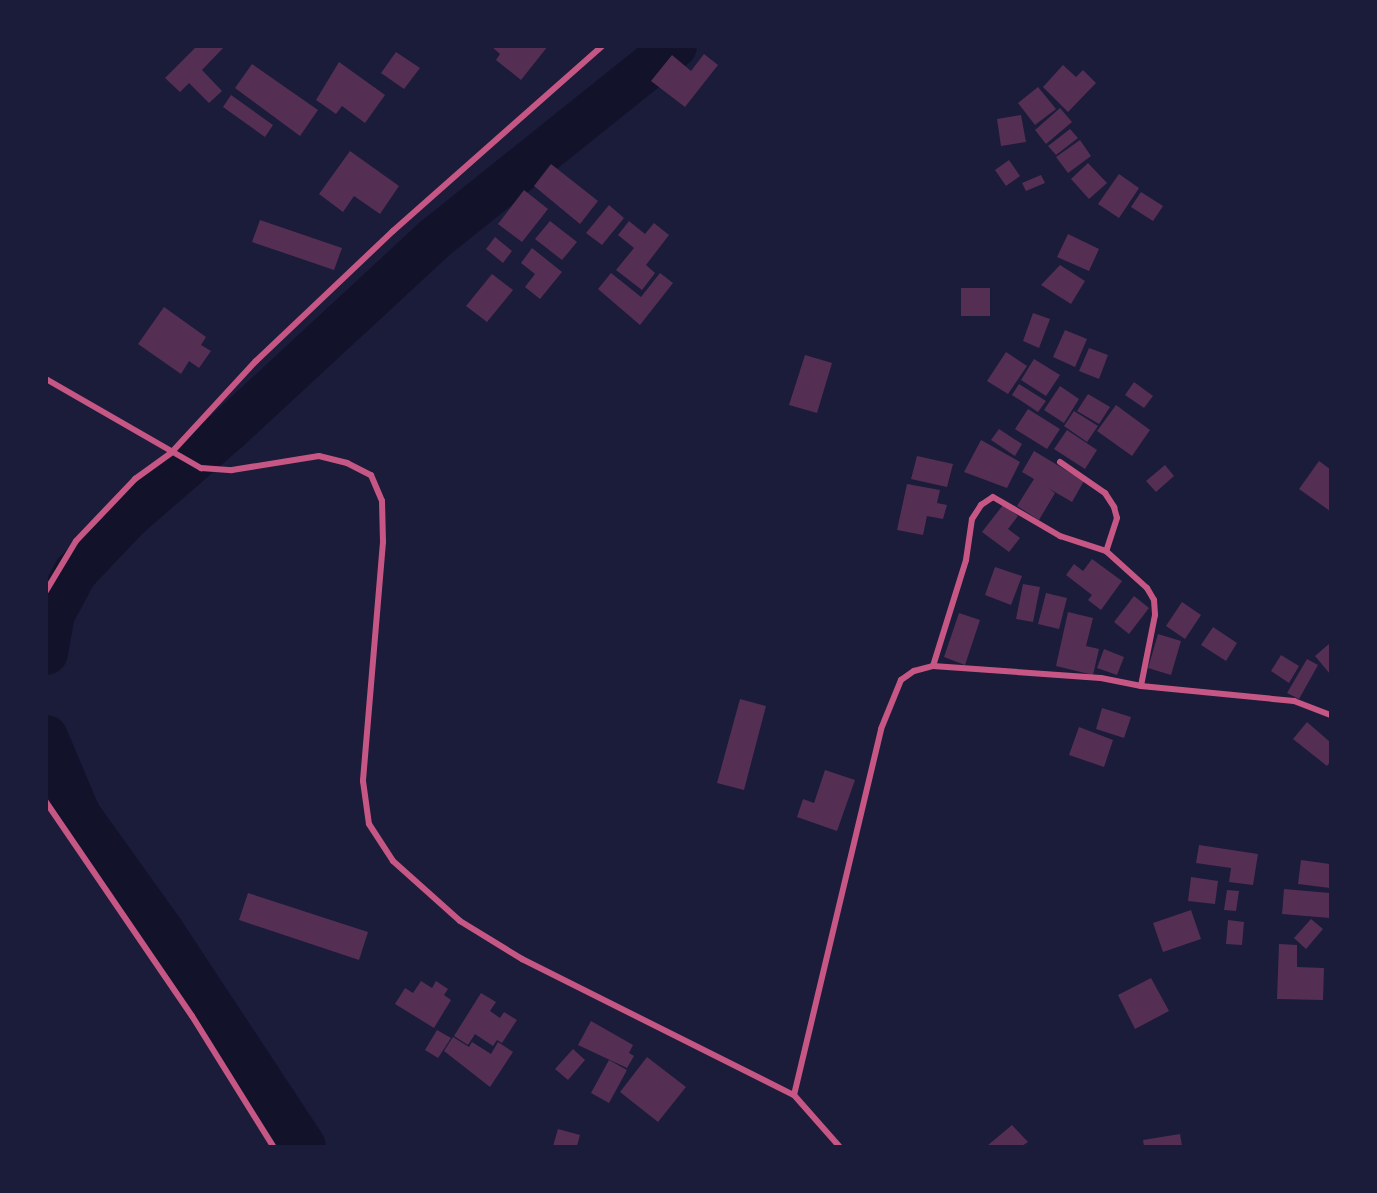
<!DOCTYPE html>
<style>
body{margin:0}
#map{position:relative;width:1377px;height:1193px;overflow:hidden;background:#1b1b3a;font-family:"Playfair Display",serif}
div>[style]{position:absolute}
.river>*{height:44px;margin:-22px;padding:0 22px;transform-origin:22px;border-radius:22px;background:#12122b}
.building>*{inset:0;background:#542f53}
.minor>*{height:6px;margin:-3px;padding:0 3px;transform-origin:3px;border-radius:3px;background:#c65784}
span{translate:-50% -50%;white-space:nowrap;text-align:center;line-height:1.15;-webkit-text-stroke:4.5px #1b1b3a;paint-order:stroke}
.frame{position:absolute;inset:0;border:48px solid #1b1b3a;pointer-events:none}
</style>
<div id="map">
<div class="river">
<div style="left:46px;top:653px;width:40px;rotate:-80deg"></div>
<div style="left:53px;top:614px;width:47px;rotate:-61.8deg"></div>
<div style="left:75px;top:573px;width:77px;rotate:-46.6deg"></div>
<div style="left:128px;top:517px;width:133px;rotate:-41deg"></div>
<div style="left:228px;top:430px;width:280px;rotate:-42.8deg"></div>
<div style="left:433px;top:240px;width:310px;rotate:-38.7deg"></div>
<div style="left:46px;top:737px;width:85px;rotate:67.1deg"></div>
<div style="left:79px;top:815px;width:143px;rotate:54.4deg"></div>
<div style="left:162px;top:931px;width:258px;rotate:56.6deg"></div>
</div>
<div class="building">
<div style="clip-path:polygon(197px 46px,225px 46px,202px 70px,222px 91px,209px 103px,189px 83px,180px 92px,165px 78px)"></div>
<div style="clip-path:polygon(491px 46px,548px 46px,521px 80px,496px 60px,500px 54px)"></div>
<div style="clip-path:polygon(396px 52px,420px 68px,404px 89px,381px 73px)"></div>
<div style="clip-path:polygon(704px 54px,718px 65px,685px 107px,651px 81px,672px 55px,691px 71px)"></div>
<div style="clip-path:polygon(339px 62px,385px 95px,365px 123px,342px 106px,336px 114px,316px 100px)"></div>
<div style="clip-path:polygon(252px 64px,318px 110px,300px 136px,235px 88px)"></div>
<div style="clip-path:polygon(1063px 65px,1076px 77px,1083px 70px,1096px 83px,1068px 112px,1043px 87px)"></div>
<div style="clip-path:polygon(1038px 87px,1056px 109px,1035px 125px,1018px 103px)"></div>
<div style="clip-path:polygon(231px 95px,273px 125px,265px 137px,223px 107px)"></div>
<div style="clip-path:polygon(1060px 108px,1072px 122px,1046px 144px,1035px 130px)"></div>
<div style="clip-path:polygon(1021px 115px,1026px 142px,1001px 146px,997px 119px)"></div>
<div style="clip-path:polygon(1070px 129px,1078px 138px,1056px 155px,1048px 146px)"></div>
<div style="clip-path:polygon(1080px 140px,1091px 156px,1068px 173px,1056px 157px)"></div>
<div style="clip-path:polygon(350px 151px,399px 186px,380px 214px,354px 196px,343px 212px,319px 194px)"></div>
<div style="clip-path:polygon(1009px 160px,1020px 176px,1006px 186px,995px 170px)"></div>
<div style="clip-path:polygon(1088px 163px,1107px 183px,1089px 199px,1071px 179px)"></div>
<div style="clip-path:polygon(551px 164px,598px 201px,580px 224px,534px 186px)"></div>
<div style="clip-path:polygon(1119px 174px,1139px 188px,1119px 218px,1098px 204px)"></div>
<div style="clip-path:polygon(1041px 175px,1045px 183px,1026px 191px,1022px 183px)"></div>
<div style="clip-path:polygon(524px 190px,548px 209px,522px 242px,498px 224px)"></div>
<div style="clip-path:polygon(1141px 192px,1163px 206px,1153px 221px,1131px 207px)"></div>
<div style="clip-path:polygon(609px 205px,624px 218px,602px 245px,586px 233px)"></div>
<div style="clip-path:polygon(260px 220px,342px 248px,334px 270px,252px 242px)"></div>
<div style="clip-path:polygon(550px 221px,577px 242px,562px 260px,535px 239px)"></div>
<div style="clip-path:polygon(629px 221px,645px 234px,654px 223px,669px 235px,646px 265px,655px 273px,642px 290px,616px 270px,634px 248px,618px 235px)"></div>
<div style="clip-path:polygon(1068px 234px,1099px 249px,1089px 271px,1057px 257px)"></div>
<div style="clip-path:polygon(495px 237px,512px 251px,503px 263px,486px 249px)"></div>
<div style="clip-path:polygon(532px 248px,562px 272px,540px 299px,525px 287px,535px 274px,521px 263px)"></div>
<div style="clip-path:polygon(1060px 265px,1085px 281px,1071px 304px,1041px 285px)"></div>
<div style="clip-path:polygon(611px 273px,641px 297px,660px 273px,673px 283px,640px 325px,598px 289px)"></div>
<div style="clip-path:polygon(492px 274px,513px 290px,487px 322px,466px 306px)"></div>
<div style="clip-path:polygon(961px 288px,990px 288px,990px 316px,961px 316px)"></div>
<div style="clip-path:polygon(164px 307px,206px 337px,201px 345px,211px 351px,199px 368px,189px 361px,181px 374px,138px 344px)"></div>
<div style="clip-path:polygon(1033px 313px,1050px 319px,1039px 348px,1023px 341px)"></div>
<div style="clip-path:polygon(1065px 330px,1087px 339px,1075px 367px,1053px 357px)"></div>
<div style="clip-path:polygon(1089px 348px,1108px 355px,1099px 379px,1079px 371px)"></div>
<div style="clip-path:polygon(1006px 352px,1027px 366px,1008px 394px,987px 381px)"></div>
<div style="clip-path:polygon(805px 355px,832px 363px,817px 413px,789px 405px)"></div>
<div style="clip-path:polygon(1034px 359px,1060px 375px,1046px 396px,1021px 380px)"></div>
<div style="clip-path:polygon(1134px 382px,1153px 396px,1144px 408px,1125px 395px)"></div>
<div style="clip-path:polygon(1019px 384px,1046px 401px,1038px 412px,1012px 395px)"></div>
<div style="clip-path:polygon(1060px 386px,1079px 399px,1064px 423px,1044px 410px)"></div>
<div style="clip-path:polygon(1088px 394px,1110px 407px,1099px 424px,1077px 411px)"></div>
<div style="clip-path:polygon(1116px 405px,1150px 430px,1132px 456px,1097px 431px)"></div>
<div style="clip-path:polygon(1028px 409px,1060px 429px,1047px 449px,1015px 429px)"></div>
<div style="clip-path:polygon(1074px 411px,1098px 426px,1087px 442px,1064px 426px)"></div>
<div style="clip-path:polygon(999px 429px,1022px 444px,1015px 456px,991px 440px)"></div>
<div style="clip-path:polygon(1067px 430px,1097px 450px,1085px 469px,1054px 449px)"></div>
<div style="clip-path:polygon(981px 440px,1020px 462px,1007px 488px,964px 472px)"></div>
<div style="clip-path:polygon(1034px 451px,1084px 481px,1072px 502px,1048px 488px,1055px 493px,1039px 520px,1017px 506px,1034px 479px,1022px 472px)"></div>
<div style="clip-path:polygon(917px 456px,953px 464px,947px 487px,911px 479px)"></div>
<div style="clip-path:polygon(1319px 461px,1330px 469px,1330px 511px,1299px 489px)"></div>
<div style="clip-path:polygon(1165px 465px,1174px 476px,1156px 492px,1146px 481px)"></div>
<div style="clip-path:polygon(907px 484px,940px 490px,937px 503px,947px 505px,943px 519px,927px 516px,923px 535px,897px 530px)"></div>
<div style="clip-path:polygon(1003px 505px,1018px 516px,1008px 529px,1020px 538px,1009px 552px,982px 532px)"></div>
<div style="clip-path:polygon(1092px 559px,1122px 581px,1101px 610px,1088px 600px,1092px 595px,1066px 575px,1074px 564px,1083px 571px)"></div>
<div style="clip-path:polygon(995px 567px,1022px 576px,1011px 605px,985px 595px)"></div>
<div style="clip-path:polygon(1023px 584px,1040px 587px,1033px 622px,1016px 619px)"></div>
<div style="clip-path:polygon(1046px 593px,1067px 598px,1059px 629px,1038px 624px)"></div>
<div style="clip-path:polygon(1134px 596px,1149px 608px,1129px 634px,1114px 622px)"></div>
<div style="clip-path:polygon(1182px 602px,1201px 615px,1185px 639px,1166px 626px)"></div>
<div style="clip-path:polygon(1068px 612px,1093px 618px,1086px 646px,1099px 649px,1093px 675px,1056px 666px)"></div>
<div style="clip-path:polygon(959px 613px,980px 620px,965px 665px,944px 657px)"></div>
<div style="clip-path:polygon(1213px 627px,1237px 643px,1226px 661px,1201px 645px)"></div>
<div style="clip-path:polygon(1158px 634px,1181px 641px,1171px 675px,1148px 668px)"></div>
<div style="clip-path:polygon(1330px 643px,1330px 674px,1315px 656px)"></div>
<div style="clip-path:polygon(1104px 649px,1124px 657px,1117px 675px,1097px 668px)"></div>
<div style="clip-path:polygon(1281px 655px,1299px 666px,1289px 683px,1271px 671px)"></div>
<div style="clip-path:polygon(1307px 659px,1318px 665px,1299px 699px,1287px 693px)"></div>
<div style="clip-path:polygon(740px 699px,766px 706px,744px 790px,717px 783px)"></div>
<div style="clip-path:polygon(1102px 708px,1131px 717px,1124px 738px,1096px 729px)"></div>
<div style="clip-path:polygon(1307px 722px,1330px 742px,1330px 762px,1327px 766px,1293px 739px)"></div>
<div style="clip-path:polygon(1079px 727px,1113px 740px,1104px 767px,1069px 755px)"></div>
<div style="clip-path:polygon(825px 770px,855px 780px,837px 831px,797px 817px,803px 799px,814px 803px)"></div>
<div style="clip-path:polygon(1199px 845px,1258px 854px,1253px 885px,1229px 882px,1231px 868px,1196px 863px)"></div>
<div style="clip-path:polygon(1301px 860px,1330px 864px,1330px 888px,1298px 884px)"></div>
<div style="clip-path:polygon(1191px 877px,1218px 881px,1215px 904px,1188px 901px)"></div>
<div style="clip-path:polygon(1284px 889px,1330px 893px,1330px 918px,1282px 914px)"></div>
<div style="clip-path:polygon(1227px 890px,1239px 891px,1236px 911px,1224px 910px)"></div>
<div style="clip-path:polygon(248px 893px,368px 932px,359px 960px,239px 920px)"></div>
<div style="clip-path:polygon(1191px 910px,1201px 939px,1163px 952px,1153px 923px)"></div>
<div style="clip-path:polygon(1311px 919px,1323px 929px,1306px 949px,1294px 938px)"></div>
<div style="clip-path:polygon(1228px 920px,1244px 922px,1242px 945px,1226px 944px)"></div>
<div style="clip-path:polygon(1279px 944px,1297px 945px,1297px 967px,1324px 968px,1323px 1000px,1277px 999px)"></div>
<div style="clip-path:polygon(1151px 978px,1169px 1011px,1135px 1029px,1118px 995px)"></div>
<div style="clip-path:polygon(421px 981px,432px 988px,436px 981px,448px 989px,444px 995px,451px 1000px,434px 1028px,395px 1004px,405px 988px,413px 993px)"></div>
<div style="clip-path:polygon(481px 993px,496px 1002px,490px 1011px,500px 1018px,504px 1012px,517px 1020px,502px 1043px,497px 1040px,493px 1046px,475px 1034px,468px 1045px,454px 1036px)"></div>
<div style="clip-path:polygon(591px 1021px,633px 1045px,629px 1053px,634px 1056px,627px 1068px,578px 1045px)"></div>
<div style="clip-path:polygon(437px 1030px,451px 1038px,438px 1058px,425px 1050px)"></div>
<div style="clip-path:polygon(453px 1037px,469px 1047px,472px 1042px,491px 1054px,498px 1042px,513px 1052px,490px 1087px,444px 1051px)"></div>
<div style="clip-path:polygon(573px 1049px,585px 1060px,568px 1080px,555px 1069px)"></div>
<div style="clip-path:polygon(647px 1057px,686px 1087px,658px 1122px,620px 1092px)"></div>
<div style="clip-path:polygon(609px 1060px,627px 1070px,609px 1103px,591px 1093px)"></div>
<div style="clip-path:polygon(1012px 1125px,1028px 1142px,1022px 1146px,987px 1146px)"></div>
<div style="clip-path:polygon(558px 1129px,580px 1135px,577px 1146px,553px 1146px)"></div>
<div style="clip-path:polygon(1180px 1134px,1182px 1146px,1144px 1146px,1143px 1140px)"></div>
</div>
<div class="minor">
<div style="left:46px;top:379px;width:179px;rotate:29.9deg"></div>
<div style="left:201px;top:468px;width:31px;rotate:4deg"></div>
<div style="left:232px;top:470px;width:88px;rotate:-9.1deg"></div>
<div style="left:319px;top:456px;width:29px;rotate:14deg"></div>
<div style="left:347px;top:463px;width:27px;rotate:27deg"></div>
<div style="left:371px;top:475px;width:28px;rotate:67deg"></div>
<div style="left:382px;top:501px;width:41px;rotate:88.6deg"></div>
<div style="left:383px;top:542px;width:240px;rotate:94.8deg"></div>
<div style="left:363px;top:781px;width:43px;rotate:82.1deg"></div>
<div style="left:369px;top:824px;width:44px;rotate:57deg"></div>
<div style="left:393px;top:861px;width:90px;rotate:41.8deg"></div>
<div style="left:460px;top:921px;width:73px;rotate:31.5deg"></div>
<div style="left:522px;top:959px;width:304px;rotate:26.6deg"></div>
<div style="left:794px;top:1095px;width:68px;rotate:48.6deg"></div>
<div style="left:1060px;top:462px;width:55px;rotate:34.6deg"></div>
<div style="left:1105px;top:493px;width:17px;rotate:57deg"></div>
<div style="left:1114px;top:507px;width:11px;rotate:75deg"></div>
<div style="left:1117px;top:518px;width:35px;rotate:108deg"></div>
<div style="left:46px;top:591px;width:58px;rotate:-59deg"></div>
<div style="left:76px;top:541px;width:86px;rotate:-46.4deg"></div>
<div style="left:135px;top:479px;width:44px;rotate:-35.8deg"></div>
<div style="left:171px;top:453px;width:125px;rotate:-47.3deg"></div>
<div style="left:256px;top:361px;width:189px;rotate:-43.5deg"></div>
<div style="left:393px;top:231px;width:279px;rotate:-41.5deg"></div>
<div style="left:933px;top:666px;width:111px;rotate:-72.7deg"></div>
<div style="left:966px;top:560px;width:41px;rotate:-81.7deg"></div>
<div style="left:972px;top:519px;width:17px;rotate:-57deg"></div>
<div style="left:981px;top:505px;width:14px;rotate:-34deg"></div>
<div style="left:993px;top:497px;width:78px;rotate:30.2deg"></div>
<div style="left:1060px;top:536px;width:48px;rotate:18.1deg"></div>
<div style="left:1106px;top:551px;width:55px;rotate:42.1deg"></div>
<div style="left:1147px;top:588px;width:14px;rotate:60deg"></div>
<div style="left:1154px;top:600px;width:15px;rotate:86deg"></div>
<div style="left:1155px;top:615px;width:72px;rotate:101.2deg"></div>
<div style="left:46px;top:802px;width:259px;rotate:55.7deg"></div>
<div style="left:192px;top:1016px;width:153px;rotate:58.1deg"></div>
<div style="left:794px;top:1095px;width:376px;rotate:-76.6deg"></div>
<div style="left:881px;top:729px;width:53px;rotate:-67.8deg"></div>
<div style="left:901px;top:680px;width:16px;rotate:-35deg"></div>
<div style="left:914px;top:671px;width:20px;rotate:-15deg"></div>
<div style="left:933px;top:666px;width:168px;rotate:4.1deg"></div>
<div style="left:1101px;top:678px;width:41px;rotate:11.3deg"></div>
<div style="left:1141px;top:686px;width:154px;rotate:5.6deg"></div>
<div style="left:1294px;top:701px;width:39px;rotate:21deg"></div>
</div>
<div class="frame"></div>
</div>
